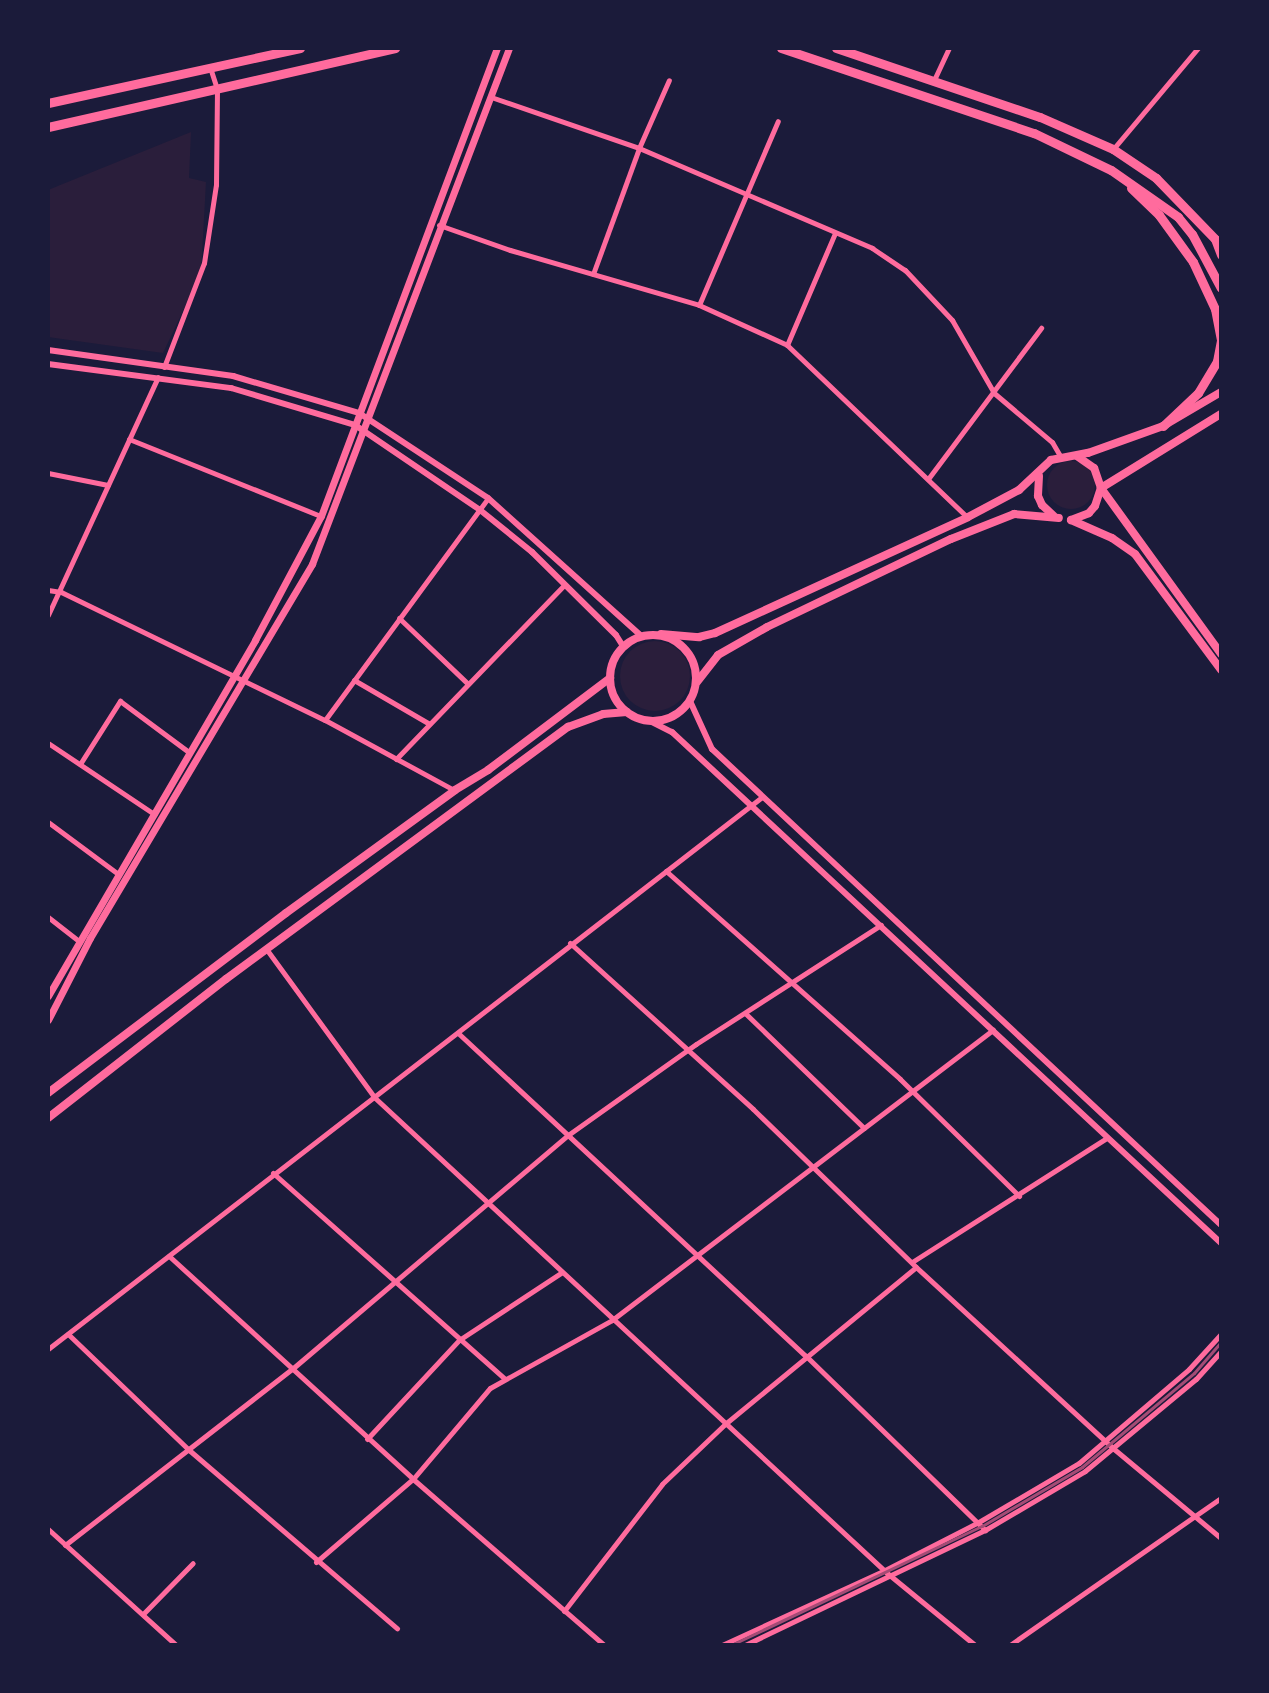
<!DOCTYPE html>
<style>
body{margin:0}
#map{position:relative;width:1269px;height:1693px;overflow:hidden;background:#1b1b3a;font-family:"PT Serif",serif}
div>[style]{position:absolute}
.green>*{inset:0;background:#2a1e3b}
.round{border-radius:50%}
.minor>*{height:5px;margin:-2.5px;padding:0 2.5px;transform-origin:2.5px;border-radius:2.5px;background:#ff6b9d}
.tertiary>*{height:6px;margin:-3px;padding:0 3px;transform-origin:3px;border-radius:3px;background:#ff6b9d}
.secondary>*{height:7px;margin:-3.5px;padding:0 3.5px;transform-origin:3.5px;border-radius:3.5px;background:#ff6b9d}
.primary>*{height:8px;margin:-4px;padding:0 4px;transform-origin:4px;border-radius:4px;background:#ff6b9d}
.primary>.ring{margin:-4px;padding:0;box-sizing:content-box;background:none;border:8px solid #ff6b9d;border-radius:50%}
.trunk>*{height:9px;margin:-4.5px;padding:0 4.5px;transform-origin:4.5px;border-radius:4.5px;background:#ff6b9d}
.rail>*{height:3px;margin:-1.5px;padding:0 1.5px;transform-origin:1.5px;border-radius:1.5px;background:#a44b75}
span{translate:-50% -50%;white-space:nowrap;text-align:center;line-height:1.15;-webkit-text-stroke:6px #1b1b3a;paint-order:stroke}
.frame{position:absolute;inset:0;border:50px solid #1b1b3a;pointer-events:none}
</style>
<div id="map">
<div class="green">
<div style="clip-path:polygon(191px 132px,189px 178px,206px 182px,201px 273px,163px 353px,48px 337px,48px 190px)"></div>
<div class="round" style="left:1047px;top:461px;width:48px;height:48px"></div>
<div class="round" style="left:620px;top:641px;width:70px;height:70px"></div>
</div>
<div class="minor">
<div style="left:934px;top:80px;width:35px;rotate:-65deg"></div>
<div style="left:491px;top:97px;width:157px;rotate:19deg"></div>
<div style="left:639px;top:148px;width:254px;rotate:23.2deg"></div>
<div style="left:872px;top:248px;width:40px;rotate:34deg"></div>
<div style="left:905px;top:270px;width:69px;rotate:46.8deg"></div>
<div style="left:952px;top:320px;width:84px;rotate:60.1deg"></div>
<div style="left:994px;top:393px;width:76px;rotate:40.2deg"></div>
<div style="left:1052px;top:442px;width:16px;rotate:60deg"></div>
<div style="left:1114px;top:148px;width:131px;rotate:-50deg"></div>
<div style="left:439px;top:225px;width:75px;rotate:19.4deg"></div>
<div style="left:510px;top:250px;width:197px;rotate:16.2deg"></div>
<div style="left:699px;top:305px;width:97px;rotate:24.4deg"></div>
<div style="left:787px;top:345px;width:249px;rotate:43.7deg"></div>
<div style="left:593px;top:274px;width:134px;rotate:-69.9deg"></div>
<div style="left:639px;top:148px;width:74px;rotate:-66.2deg"></div>
<div style="left:699px;top:305px;width:200px;rotate:-66.8deg"></div>
<div style="left:787px;top:345px;width:122px;rotate:-66.8deg"></div>
<div style="left:164px;top:367px;width:111px;rotate:-69deg"></div>
<div style="left:204px;top:263px;width:79px;rotate:-81.3deg"></div>
<div style="left:216px;top:185px;width:96px;rotate:-89.4deg"></div>
<div style="left:217px;top:89px;width:22px;rotate:-108deg"></div>
<div style="left:129px;top:439px;width:207px;rotate:21.9deg"></div>
<div style="left:48px;top:473px;width:61px;rotate:11.3deg"></div>
<div style="left:928px;top:479px;width:189px;rotate:-53.2deg"></div>
<div style="left:48px;top:590px;width:13px;rotate:9deg"></div>
<div style="left:61px;top:592px;width:293px;rotate:25.9deg"></div>
<div style="left:325px;top:720px;width:147px;rotate:28.5deg"></div>
<div style="left:48px;top:615px;width:262px;rotate:-65.2deg"></div>
<div style="left:399px;top:618px;width:95px;rotate:43.7deg"></div>
<div style="left:354px;top:680px;width:86px;rotate:30.2deg"></div>
<div style="left:325px;top:720px;width:275px;rotate:-53.7deg"></div>
<div style="left:48px;top:743px;width:128px;rotate:33.8deg"></div>
<div style="left:396px;top:759px;width:242px;rotate:-46deg"></div>
<div style="left:80px;top:764px;width:75px;rotate:-57.6deg"></div>
<div style="left:120px;top:701px;width:87px;rotate:36.6deg"></div>
<div style="left:48px;top:822px;width:86px;rotate:36.5deg"></div>
<div style="left:666px;top:871px;width:313px;rotate:41.6deg"></div>
<div style="left:900px;top:1079px;width:167px;rotate:44.5deg"></div>
<div style="left:48px;top:917px;width:37px;rotate:38deg"></div>
<div style="left:570px;top:943px;width:247px;rotate:42.2deg"></div>
<div style="left:753px;top:1109px;width:227px;rotate:44.1deg"></div>
<div style="left:916px;top:1267px;width:269px;rotate:42.6deg"></div>
<div style="left:1114px;top:1449px;width:139px;rotate:39.8deg"></div>
<div style="left:267px;top:950px;width:182px;rotate:53.9deg"></div>
<div style="left:374px;top:1097px;width:700px;rotate:42.86deg"></div>
<div style="left:887px;top:1573px;width:114px;rotate:39.3deg"></div>
<div style="left:746px;top:1014px;width:164px;rotate:44deg"></div>
<div style="left:458px;top:1033px;width:475px;rotate:42.9deg"></div>
<div style="left:806px;top:1356px;width:250px;rotate:44.2deg"></div>
<div style="left:273px;top:1173px;width:309px;rotate:41.6deg"></div>
<div style="left:169px;top:1256px;width:331px;rotate:42.4deg"></div>
<div style="left:413px;top:1479px;width:253px;rotate:41deg"></div>
<div style="left:912px;top:1262px;width:231px;rotate:-32.5deg"></div>
<div style="left:68px;top:1334px;width:168px;rotate:43.8deg"></div>
<div style="left:189px;top:1450px;width:274px;rotate:40.6deg"></div>
<div style="left:48px;top:1349px;width:902px;rotate:-37.71deg"></div>
<div style="left:367px;top:1439px;width:135px;rotate:-47.1deg"></div>
<div style="left:459px;top:1340px;width:123px;rotate:-33.4deg"></div>
<div style="left:48px;top:1529px;width:173px;rotate:42.2deg"></div>
<div style="left:65px;top:1545px;width:287px;rotate:-37.8deg"></div>
<div style="left:292px;top:1369px;width:362px;rotate:-40.3deg"></div>
<div style="left:568px;top:1135px;width:157px;rotate:-35.4deg"></div>
<div style="left:696px;top:1044px;width:220px;rotate:-32.8deg"></div>
<div style="left:316px;top:1562px;width:128px;rotate:-40.6deg"></div>
<div style="left:413px;top:1479px;width:119px;rotate:-49.8deg"></div>
<div style="left:490px;top:1388px;width:140px;rotate:-29.1deg"></div>
<div style="left:612px;top:1320px;width:479px;rotate:-37.3deg"></div>
<div style="left:564px;top:1611px;width:160px;rotate:-52.3deg"></div>
<div style="left:662px;top:1484px;width:87px;rotate:-43.6deg"></div>
<div style="left:725px;top:1424px;width:247px;rotate:-39.4deg"></div>
<div style="left:143px;top:1614px;width:71px;rotate:-45.6deg"></div>
<div style="left:722px;top:1645px;width:179px;rotate:-24.7deg"></div>
<div style="left:885px;top:1570px;width:103px;rotate:-27.1deg"></div>
<div style="left:977px;top:1523px;width:118px;rotate:-30.5deg"></div>
<div style="left:1079px;top:1463px;width:145px;rotate:-40.5deg"></div>
<div style="left:1189px;top:1369px;width:47px;rotate:-47.6deg"></div>
<div style="left:745px;top:1645px;width:266px;rotate:-25.6deg"></div>
<div style="left:985px;top:1530px;width:116px;rotate:-30.5deg"></div>
<div style="left:1085px;top:1471px;width:144px;rotate:-39.7deg"></div>
<div style="left:1196px;top:1379px;width:38px;rotate:-48deg"></div>
<div style="left:1010px;top:1645px;width:257px;rotate:-34.9deg"></div>
</div>
<div class="tertiary">
<div style="left:48px;top:350px;width:187px;rotate:8deg"></div>
<div style="left:233px;top:376px;width:131px;rotate:16.4deg"></div>
<div style="left:359px;top:413px;width:154px;rotate:33.4deg"></div>
<div style="left:488px;top:498px;width:206px;rotate:42deg"></div>
<div style="left:48px;top:364px;width:185px;rotate:7.5deg"></div>
<div style="left:231px;top:388px;width:129px;rotate:16.6deg"></div>
<div style="left:355px;top:425px;width:151px;rotate:34.2deg"></div>
<div style="left:480px;top:510px;width:67px;rotate:38.9deg"></div>
<div style="left:532px;top:552px;width:118px;rotate:44.7deg"></div>
<div style="left:616px;top:635px;width:13px;rotate:58deg"></div>
<div style="left:690px;top:701px;width:53px;rotate:65.4deg"></div>
<div style="left:712px;top:749px;width:697px;rotate:43.08deg"></div>
<div style="left:650px;top:721px;width:25px;rotate:27deg"></div>
<div style="left:672px;top:732px;width:750px;rotate:42.95deg"></div>
</div>
<div class="secondary">
<div style="left:48px;top:996px;width:412px;rotate:-59.8deg"></div>
<div style="left:255px;top:640px;width:140px;rotate:-62deg"></div>
<div style="left:321px;top:516px;width:500px;rotate:-69.4deg"></div>
<div style="left:48px;top:1020px;width:92px;rotate:-62.9deg"></div>
<div style="left:90px;top:938px;width:435px;rotate:-59.3deg"></div>
<div style="left:312px;top:564px;width:552px;rotate:-69.1deg"></div>
</div>
<div class="primary">
<div style="left:1039px;top:476px;width:20px;rotate:93deg"></div>
<div style="left:1038px;top:496px;width:10px;rotate:66deg"></div>
<div style="left:1042px;top:505px;width:16px;rotate:43deg"></div>
<div style="left:1101px;top:488px;width:205px;rotate:54.1deg"></div>
<div style="left:1101px;top:488px;width:141px;rotate:-31.7deg"></div>
<div style="left:1071px;top:520px;width:45px;rotate:23.7deg"></div>
<div style="left:1112px;top:538px;width:28px;rotate:35deg"></div>
<div style="left:1135px;top:554px;width:144px;rotate:53.4deg"></div>
<div style="left:1071px;top:520px;width:19px;rotate:-21deg"></div>
<div style="left:1089px;top:513px;width:9px;rotate:-49deg"></div>
<div style="left:1095px;top:506px;width:19px;rotate:-72deg"></div>
<div style="left:1101px;top:488px;width:21px;rotate:-109deg"></div>
<div style="left:1094px;top:468px;width:21px;rotate:-145deg"></div>
<div style="left:661px;top:634px;width:38px;rotate:5deg"></div>
<div style="left:699px;top:637px;width:16px;rotate:-14deg"></div>
<div style="left:715px;top:633px;width:278px;rotate:-24.6deg"></div>
<div style="left:968px;top:517px;width:58px;rotate:-27.9deg"></div>
<div style="left:1019px;top:490px;width:44px;rotate:-43.2deg"></div>
<div style="left:1051px;top:460px;width:38px;rotate:-11deg"></div>
<div style="left:1088px;top:453px;width:80px;rotate:-19.8deg"></div>
<div style="left:1163px;top:426px;width:67px;rotate:-30.4deg"></div>
<div class="ring" style="left:610px;top:635px;width:78px;height:78px"></div>
<div style="left:697px;top:682px;width:34px;rotate:-52deg"></div>
<div style="left:718px;top:655px;width:56px;rotate:-29.7deg"></div>
<div style="left:767px;top:627px;width:204px;rotate:-25.6deg"></div>
<div style="left:951px;top:539px;width:68px;rotate:-21.6deg"></div>
<div style="left:1014px;top:514px;width:45px;rotate:5.1deg"></div>
<div style="left:48px;top:1093px;width:298px;rotate:-37.1deg"></div>
<div style="left:286px;top:913px;width:209px;rotate:-36deg"></div>
<div style="left:455px;top:790px;width:39px;rotate:-31deg"></div>
<div style="left:488px;top:770px;width:153px;rotate:-37deg"></div>
<div style="left:48px;top:1118px;width:226px;rotate:-38deg"></div>
<div style="left:226px;top:979px;width:425px;rotate:-36.4deg"></div>
<div style="left:568px;top:727px;width:37px;rotate:-20deg"></div>
<div style="left:603px;top:714px;width:24px;rotate:-5deg"></div>
</div>
<div class="trunk">
<div style="left:781px;top:48px;width:267px;rotate:18.6deg"></div>
<div style="left:1034px;top:133px;width:85px;rotate:25.7deg"></div>
<div style="left:1111px;top:170px;width:82px;rotate:35deg"></div>
<div style="left:1178px;top:217px;width:22px;rotate:51deg"></div>
<div style="left:1192px;top:234px;width:61px;rotate:61.8deg"></div>
<div style="left:836px;top:48px;width:215px;rotate:18.7deg"></div>
<div style="left:1040px;top:117px;width:80px;rotate:23.7deg"></div>
<div style="left:1113px;top:149px;width:52px;rotate:34deg"></div>
<div style="left:1156px;top:178px;width:93px;rotate:45.9deg"></div>
<div style="left:48px;top:103px;width:258px;rotate:-12.3deg"></div>
<div style="left:48px;top:127px;width:356px;rotate:-12.8deg"></div>
<div style="left:1131px;top:188px;width:39px;rotate:44deg"></div>
<div style="left:1159px;top:215px;width:58px;rotate:54.1deg"></div>
<div style="left:1193px;top:262px;width:52px;rotate:64.9deg"></div>
<div style="left:1215px;top:309px;width:31px;rotate:79deg"></div>
<div style="left:1215px;top:239px;width:17px;rotate:69deg"></div>
<div style="left:1163px;top:426px;width:48px;rotate:-43.3deg"></div>
<div style="left:1198px;top:393px;width:37px;rotate:-59deg"></div>
<div style="left:1217px;top:361px;width:20px;rotate:-79deg"></div>
</div>
<div class="rail">
<div style="left:731px;top:1645px;width:278px;rotate:-25.4deg"></div>
<div style="left:982px;top:1526px;width:116px;rotate:-30.5deg"></div>
<div style="left:1082px;top:1467px;width:146px;rotate:-40deg"></div>
<div style="left:1194px;top:1373px;width:41px;rotate:-48.9deg"></div>
</div>
<div class="frame"></div>
</div>
